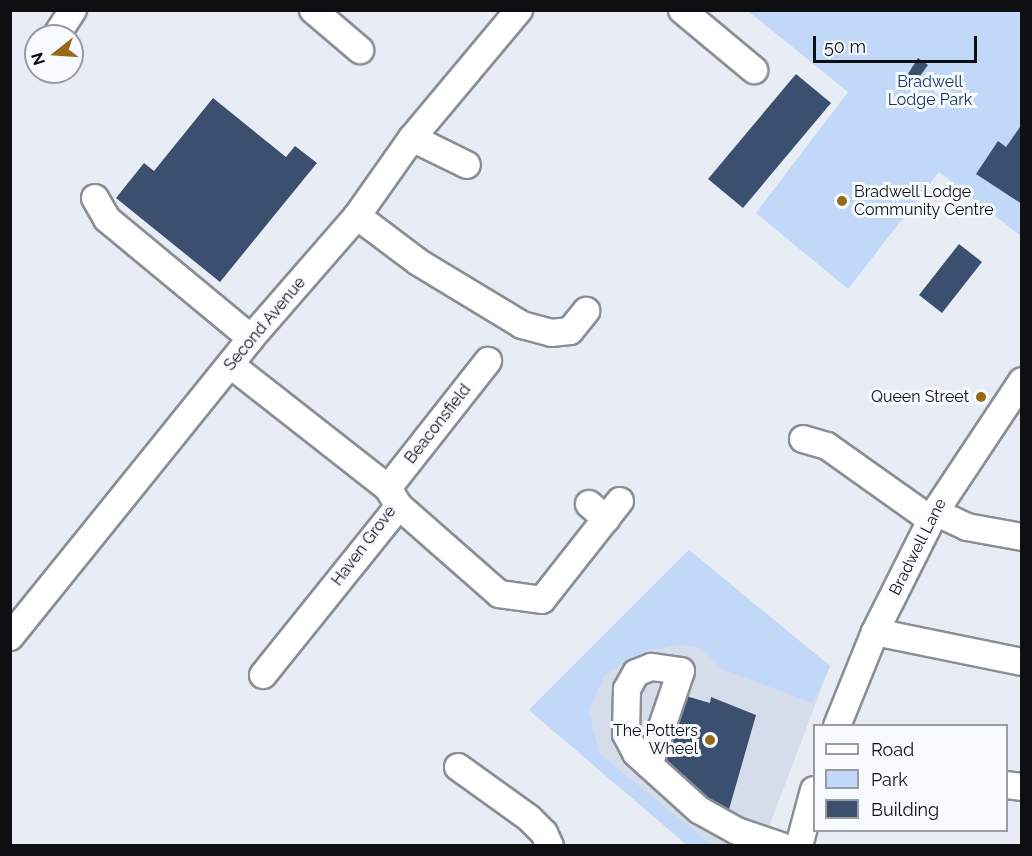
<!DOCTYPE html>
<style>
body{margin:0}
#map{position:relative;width:1032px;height:856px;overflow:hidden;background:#e8edf5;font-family:Raleway,sans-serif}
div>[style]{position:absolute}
.built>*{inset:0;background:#d5ddeb}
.green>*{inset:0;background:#c1d8f9}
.building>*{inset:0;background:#3b506f}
.roads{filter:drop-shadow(2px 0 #8a8e95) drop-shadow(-2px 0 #8a8e95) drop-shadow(0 2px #8a8e95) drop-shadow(0 -2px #8a8e95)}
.minor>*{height:26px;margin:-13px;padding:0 13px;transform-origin:13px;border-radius:13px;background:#fff}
.dots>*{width:16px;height:16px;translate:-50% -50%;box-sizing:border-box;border:3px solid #f7faff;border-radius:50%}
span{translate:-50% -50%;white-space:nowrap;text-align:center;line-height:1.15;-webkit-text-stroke:6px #f7faff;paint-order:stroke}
.park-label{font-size:16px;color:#153562}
.poi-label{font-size:16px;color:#0d0f11}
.left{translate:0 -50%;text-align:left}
.right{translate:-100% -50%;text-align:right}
.street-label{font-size:16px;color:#0d0f11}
.frame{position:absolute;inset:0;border:12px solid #0d0f11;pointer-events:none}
.legend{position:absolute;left:813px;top:724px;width:195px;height:108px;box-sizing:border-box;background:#f7faff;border:2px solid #999ca0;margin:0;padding:8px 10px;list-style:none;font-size:18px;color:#0d0f11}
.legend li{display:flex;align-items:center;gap:12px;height:30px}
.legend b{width:30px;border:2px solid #999ca0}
.north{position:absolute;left:24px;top:24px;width:60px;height:60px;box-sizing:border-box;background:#f7faff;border:2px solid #999ca0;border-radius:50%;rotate:253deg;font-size:16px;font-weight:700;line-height:24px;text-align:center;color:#0d0f11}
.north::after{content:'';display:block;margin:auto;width:21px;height:27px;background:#966a17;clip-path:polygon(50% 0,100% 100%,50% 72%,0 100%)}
.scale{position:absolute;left:813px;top:36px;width:164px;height:27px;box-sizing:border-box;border:3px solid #0d0f11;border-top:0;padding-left:8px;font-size:18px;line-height:21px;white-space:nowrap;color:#0d0f11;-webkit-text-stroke:4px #f7faff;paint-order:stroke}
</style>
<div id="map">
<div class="built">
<div style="clip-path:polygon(689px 550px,830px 666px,762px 845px,687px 845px,529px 710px)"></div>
</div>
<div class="green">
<div style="clip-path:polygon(748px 11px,1021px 11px,1021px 236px,939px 172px,848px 289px,756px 213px,848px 92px)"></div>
<div style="clip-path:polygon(689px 550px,830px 666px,813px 703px,722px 669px,701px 648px,680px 645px,643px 652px,604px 675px,589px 712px,599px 753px,712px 845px,687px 845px,529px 710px)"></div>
</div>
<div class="building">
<div style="clip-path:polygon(918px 58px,928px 65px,915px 83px,906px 77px)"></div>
<div style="clip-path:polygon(796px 74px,831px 103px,743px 208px,708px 179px)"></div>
<div style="clip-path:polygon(213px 98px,286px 157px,295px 146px,317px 163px,220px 282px,116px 198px,144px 163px,154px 171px)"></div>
<div style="clip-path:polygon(1022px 124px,1022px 204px,976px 174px,998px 141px,1006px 147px)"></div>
<div style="clip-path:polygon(959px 244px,982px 262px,942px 313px,919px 295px)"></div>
<div style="clip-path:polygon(686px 696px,710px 703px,711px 697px,756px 715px,728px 813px,700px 802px,702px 791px,681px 783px,682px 778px,672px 774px,674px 768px,664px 765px)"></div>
</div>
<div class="roads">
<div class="minor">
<div style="left:313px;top:10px;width:62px;rotate:40.4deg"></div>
<div style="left:682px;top:10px;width:94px;rotate:39.8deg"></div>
<div style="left:56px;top:36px;width:31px;rotate:-57deg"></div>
<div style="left:412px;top:138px;width:61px;rotate:26.1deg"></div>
<div style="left:95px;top:198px;width:24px;rotate:60deg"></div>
<div style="left:107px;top:219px;width:187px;rotate:39.6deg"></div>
<div style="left:357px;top:216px;width:76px;rotate:37deg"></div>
<div style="left:418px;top:262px;width:122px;rotate:31.2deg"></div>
<div style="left:522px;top:325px;width:30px;rotate:15deg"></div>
<div style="left:551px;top:333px;width:19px;rotate:-6deg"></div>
<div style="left:570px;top:331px;width:26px;rotate:-51deg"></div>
<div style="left:231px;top:365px;width:199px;rotate:38.1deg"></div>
<div style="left:388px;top:488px;width:21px;rotate:59deg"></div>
<div style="left:399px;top:506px;width:217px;rotate:128.8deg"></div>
<div style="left:803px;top:439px;width:25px;rotate:16deg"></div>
<div style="left:827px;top:446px;width:128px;rotate:35.4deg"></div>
<div style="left:388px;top:488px;width:162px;rotate:-51.8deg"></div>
<div style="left:589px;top:504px;width:23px;rotate:41deg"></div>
<div style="left:399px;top:506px;width:133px;rotate:41.3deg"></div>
<div style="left:499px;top:594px;width:43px;rotate:7.9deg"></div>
<div style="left:542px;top:600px;width:126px;rotate:-51.8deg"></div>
<div style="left:935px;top:512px;width:35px;rotate:25deg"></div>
<div style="left:967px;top:527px;width:56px;rotate:10.3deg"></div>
<div style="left:875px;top:632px;width:150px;rotate:11.5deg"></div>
<div style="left:10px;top:637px;width:384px;rotate:-51.1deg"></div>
<div style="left:251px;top:338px;width:162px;rotate:-49deg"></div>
<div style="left:357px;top:216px;width:95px;rotate:-54.8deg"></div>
<div style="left:412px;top:138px;width:167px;rotate:-50.1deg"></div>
<div style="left:837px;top:726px;width:101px;rotate:-68deg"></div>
<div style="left:875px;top:632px;width:134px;rotate:-63.4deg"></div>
<div style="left:935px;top:512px;width:157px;rotate:-56.4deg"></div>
<div style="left:649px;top:765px;width:99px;rotate:-71.2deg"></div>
<div style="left:681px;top:671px;width:30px;rotate:-172deg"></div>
<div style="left:651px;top:667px;width:16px;rotate:158deg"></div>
<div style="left:636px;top:673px;width:18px;rotate:119deg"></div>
<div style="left:627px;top:689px;width:45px;rotate:91.3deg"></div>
<div style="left:626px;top:734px;width:21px;rotate:62deg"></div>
<div style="left:636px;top:753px;width:85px;rotate:42.1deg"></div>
<div style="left:699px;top:810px;width:43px;rotate:28.9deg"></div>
<div style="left:737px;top:831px;width:46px;rotate:18.8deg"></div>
<div style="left:458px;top:767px;width:87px;rotate:35.7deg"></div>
<div style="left:529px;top:818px;width:21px;rotate:45deg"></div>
<div style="left:544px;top:833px;width:14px;rotate:65deg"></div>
<div style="left:1006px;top:785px;width:16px;rotate:7deg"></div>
<div style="left:799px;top:846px;width:58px;rotate:-75deg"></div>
</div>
</div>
<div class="dots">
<div style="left:842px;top:201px;background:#966a17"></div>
<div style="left:981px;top:397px;background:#966a17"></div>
<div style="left:710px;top:740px;background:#966a17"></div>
</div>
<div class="park-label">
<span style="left:930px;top:91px">Bradwell<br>Lodge Park</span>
</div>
<div class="poi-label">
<span class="left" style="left:854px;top:201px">Bradwell Lodge<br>Community Centre</span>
<span class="right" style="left:969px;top:397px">Queen Street</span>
<span class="right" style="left:698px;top:740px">The Potters<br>Wheel</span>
</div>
<div class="street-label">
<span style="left:265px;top:324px;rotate:-50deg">Second Avenue</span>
<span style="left:438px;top:424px;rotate:-52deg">Beaconsfield</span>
<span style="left:364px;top:546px;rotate:-53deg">Haven Grove</span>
<span style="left:918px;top:547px;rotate:-63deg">Bradwell Lane</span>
</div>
<div class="frame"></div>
<ul class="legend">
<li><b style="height:8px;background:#fff"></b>Road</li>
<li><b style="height:16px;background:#c1d8f9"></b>Park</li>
<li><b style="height:16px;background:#3b506f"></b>Building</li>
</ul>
<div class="north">N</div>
<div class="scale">50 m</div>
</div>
